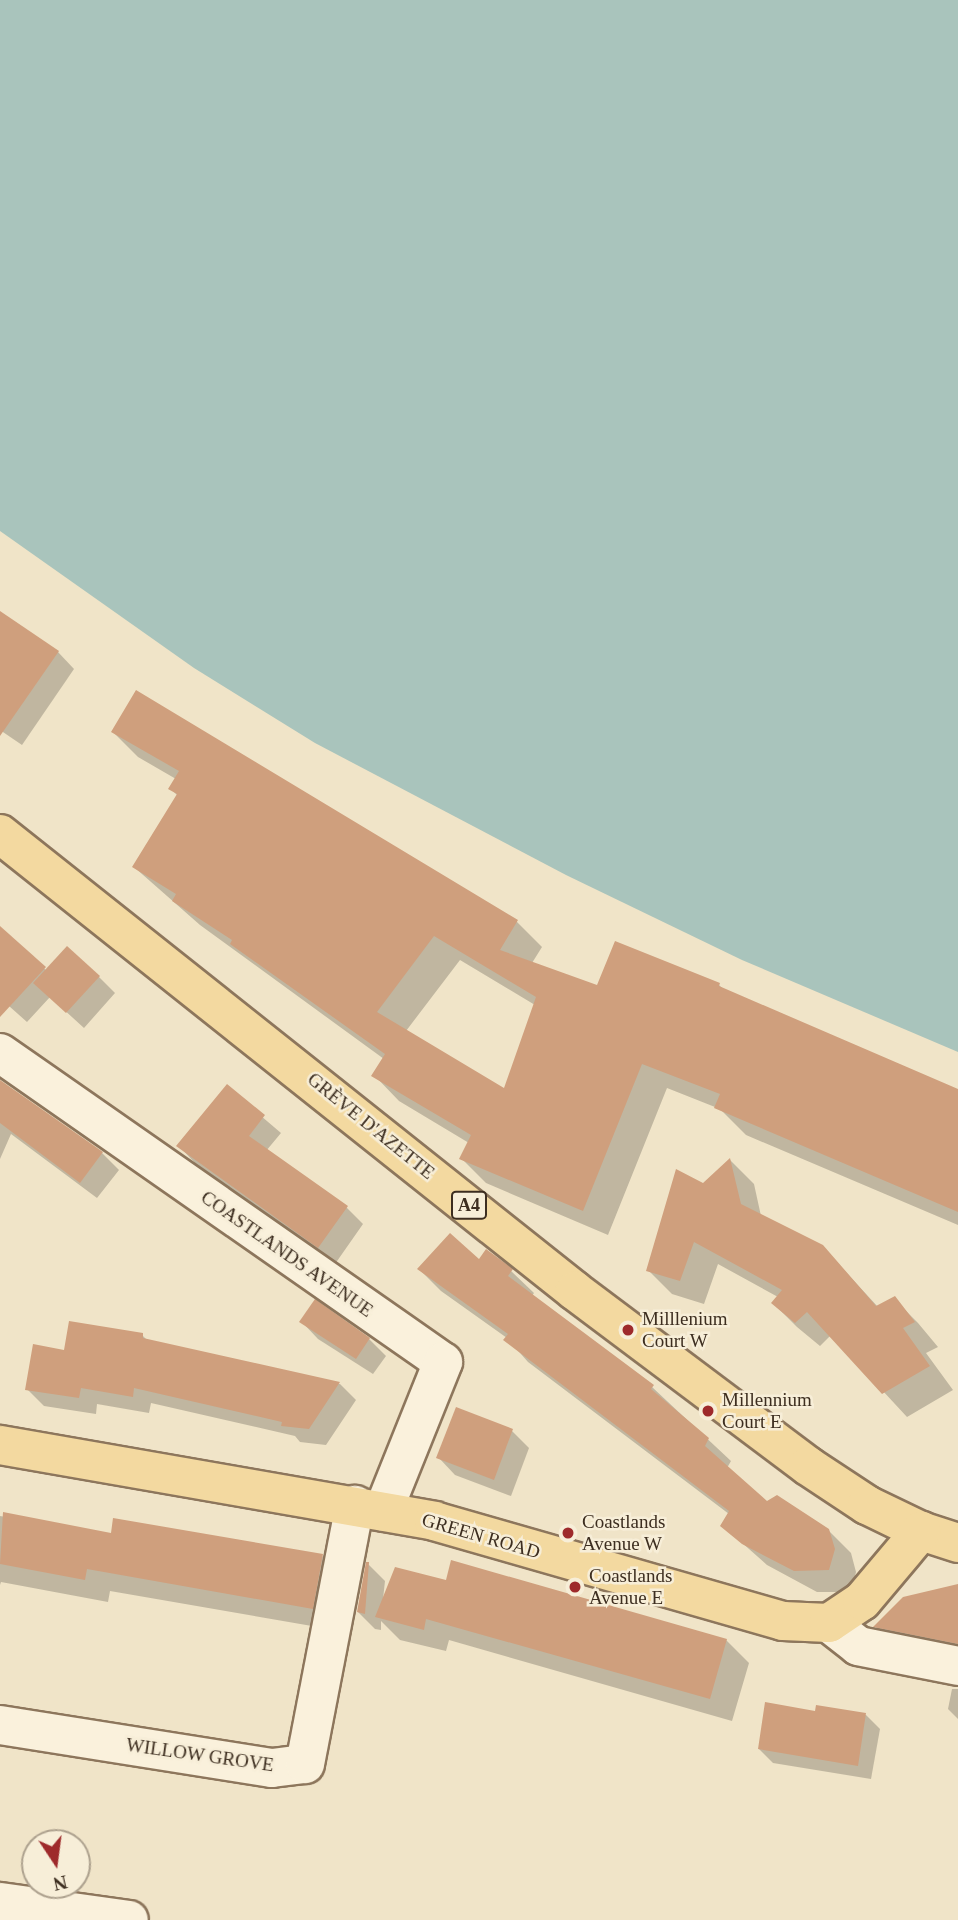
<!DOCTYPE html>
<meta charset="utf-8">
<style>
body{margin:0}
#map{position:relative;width:958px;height:1920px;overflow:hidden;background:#f0e4c8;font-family:"Times New Roman",serif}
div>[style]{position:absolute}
.water>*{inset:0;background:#a9c4bc}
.shadow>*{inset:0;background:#0003}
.building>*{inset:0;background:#cf9f7d}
.roads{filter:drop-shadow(2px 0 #8d765c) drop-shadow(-2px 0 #8d765c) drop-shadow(0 2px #8d765c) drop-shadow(0 -2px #8d765c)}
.minor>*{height:38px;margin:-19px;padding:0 19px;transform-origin:19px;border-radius:19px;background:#faf1dc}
.major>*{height:38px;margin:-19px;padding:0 19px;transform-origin:19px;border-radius:19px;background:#f3d9a0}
.dots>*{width:19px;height:19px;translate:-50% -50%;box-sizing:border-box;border:4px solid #f7eed8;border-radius:50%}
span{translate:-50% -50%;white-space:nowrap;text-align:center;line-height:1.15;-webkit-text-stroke:5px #f7eed8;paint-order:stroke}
.shield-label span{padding:2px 5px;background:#f7eed8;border:2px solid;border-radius:5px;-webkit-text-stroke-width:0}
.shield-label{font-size:18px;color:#3d2e20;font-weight:700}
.street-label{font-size:19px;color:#3d2e20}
.poi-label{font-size:19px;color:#3d2e20}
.left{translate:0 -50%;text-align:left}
.north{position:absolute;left:21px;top:1829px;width:70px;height:70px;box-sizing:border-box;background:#f7eed8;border:2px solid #ada18e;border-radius:50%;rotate:167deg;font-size:19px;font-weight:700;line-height:28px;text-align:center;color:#3d2e20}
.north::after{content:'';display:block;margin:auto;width:24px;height:32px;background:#9e2a2b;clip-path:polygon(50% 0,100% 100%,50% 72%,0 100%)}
</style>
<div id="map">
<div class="water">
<div style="clip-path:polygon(0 0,958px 0,958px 1052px,742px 960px,566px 875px,315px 743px,194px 668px,0 531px)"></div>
</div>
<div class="shadow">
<div style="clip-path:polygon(0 613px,58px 652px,74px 669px,22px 745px,0 730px)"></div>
<div style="clip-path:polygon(evenodd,113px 732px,516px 921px,542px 947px,532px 963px,598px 987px,719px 985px,725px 991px,958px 1091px,958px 1225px,746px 1135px,720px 1109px,667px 1088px,608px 1235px,486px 1183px,461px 1158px,469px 1143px,399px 1101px,374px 1075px,384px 1059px,200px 925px,134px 867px,178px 796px,170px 788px,176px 779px,138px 757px,113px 732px,460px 960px,535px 1005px,505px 1091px,406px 1031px,460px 960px)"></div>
<div style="clip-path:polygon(0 928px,47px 971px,99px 977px,115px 993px,84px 1028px,50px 997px,27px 1022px,0 998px)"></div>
<div style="clip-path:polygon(0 1082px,102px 1153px,119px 1170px,97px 1198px,11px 1134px,0 1159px)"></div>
<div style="clip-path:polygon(227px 1087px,281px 1133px,266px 1151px,347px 1208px,363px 1224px,335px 1264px,195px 1163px,179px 1146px)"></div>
<div style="clip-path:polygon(730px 1160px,754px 1184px,761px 1216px,822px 1246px,878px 1307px,894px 1299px,918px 1323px,938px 1347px,926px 1353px,953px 1390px,907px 1417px,831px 1335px,820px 1346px,797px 1327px,773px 1303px,778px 1297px,718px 1264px,704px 1304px,672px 1294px,648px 1270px,703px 1185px)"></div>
<div style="clip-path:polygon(479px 1262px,511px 1271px,534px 1293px,532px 1296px,652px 1387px,731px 1461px,727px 1468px,767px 1503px,828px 1530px,851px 1553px,856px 1572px,851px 1592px,817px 1592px,767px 1565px,723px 1526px,729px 1514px,528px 1362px,507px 1338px,441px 1291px,419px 1269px)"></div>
<div style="clip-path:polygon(302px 1322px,369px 1339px,386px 1356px,373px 1374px,318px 1339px)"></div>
<div style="clip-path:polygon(142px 1335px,148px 1341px,340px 1384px,356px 1400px,326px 1445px,300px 1442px,295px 1436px,151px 1403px,149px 1413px,97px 1404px,96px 1414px,44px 1406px,27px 1389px,65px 1352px)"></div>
<div style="clip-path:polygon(457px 1410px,512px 1431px,529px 1448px,511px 1496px,455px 1475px,439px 1458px)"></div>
<div style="clip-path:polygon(0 1516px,112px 1535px,322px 1556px,345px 1579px,335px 1630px,110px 1591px,108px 1602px,1px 1582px,0 1585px)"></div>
<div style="clip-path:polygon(368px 1564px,385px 1581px,383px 1599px,447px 1582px,726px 1640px,749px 1663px,732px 1721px,449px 1640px,446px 1651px,400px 1640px,381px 1621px,381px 1630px,375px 1629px,358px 1612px)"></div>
<div style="clip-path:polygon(958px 1586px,958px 1656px,892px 1643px,876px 1627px)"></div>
<div style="clip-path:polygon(952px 1689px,958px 1689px,958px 1719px,948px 1709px)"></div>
<div style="clip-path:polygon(817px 1713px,866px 1715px,880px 1729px,871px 1779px,773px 1763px,759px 1749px)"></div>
</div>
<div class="building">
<div style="clip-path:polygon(0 611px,59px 651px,0 736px)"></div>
<div style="clip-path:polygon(evenodd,136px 690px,518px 920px,500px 950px,597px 985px,615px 941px,720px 983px,719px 986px,958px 1089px,958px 1212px,714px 1108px,720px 1094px,642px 1064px,583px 1211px,459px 1159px,471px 1135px,371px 1076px,385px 1054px,230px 944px,232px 940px,172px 901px,176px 894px,132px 867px,177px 794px,168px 789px,179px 771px,111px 732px,136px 690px,434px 936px,536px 997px,504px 1088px,377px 1012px,434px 936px)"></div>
<div style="clip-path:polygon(0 926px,46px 967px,0 1017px)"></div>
<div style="clip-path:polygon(67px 946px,100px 976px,66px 1013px,33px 983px)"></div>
<div style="clip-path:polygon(0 1080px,103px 1152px,80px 1183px,0 1123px)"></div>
<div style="clip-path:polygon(227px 1084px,265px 1115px,249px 1136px,348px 1206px,318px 1248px,176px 1146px)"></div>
<div style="clip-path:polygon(730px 1158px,741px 1204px,823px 1245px,876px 1306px,895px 1296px,915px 1322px,903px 1328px,930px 1366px,882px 1394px,807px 1312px,795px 1323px,771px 1303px,782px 1290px,694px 1242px,680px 1281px,646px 1271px,676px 1169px,703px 1183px)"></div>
<div style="clip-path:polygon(450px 1233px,479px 1259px,486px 1249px,513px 1269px,508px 1276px,654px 1385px,651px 1389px,709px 1438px,705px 1446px,767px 1501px,777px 1495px,829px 1529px,835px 1549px,829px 1570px,794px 1571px,742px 1544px,720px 1526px,729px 1511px,503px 1340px,508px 1334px,417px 1269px)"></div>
<div style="clip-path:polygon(315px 1299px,370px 1338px,356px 1359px,299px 1322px)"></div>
<div style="clip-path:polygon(69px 1321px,143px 1333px,143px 1338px,340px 1382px,309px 1429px,281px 1426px,282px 1422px,134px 1388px,133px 1397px,81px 1388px,79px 1398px,25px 1390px,33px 1344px,64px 1350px)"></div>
<div style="clip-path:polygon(456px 1407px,513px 1429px,494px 1480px,436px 1458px)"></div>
<div style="clip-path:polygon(3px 1512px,111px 1533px,113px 1518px,323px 1554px,313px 1609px,87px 1569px,85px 1580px,0 1564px)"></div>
<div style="clip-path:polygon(451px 1560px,727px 1639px,710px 1699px,426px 1619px,424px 1630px,375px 1617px,395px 1567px,446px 1580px)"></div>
<div style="clip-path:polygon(366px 1562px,369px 1562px,365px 1614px,357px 1612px)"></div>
<div style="clip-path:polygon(958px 1584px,958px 1644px,873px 1627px,903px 1597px)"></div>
<div style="clip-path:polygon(765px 1702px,815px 1711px,816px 1705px,866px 1713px,858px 1766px,758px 1749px)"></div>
</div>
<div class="roads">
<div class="minor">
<div style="left:0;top:1053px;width:540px;rotate:34.9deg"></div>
<div style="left:443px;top:1362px;width:161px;rotate:111.9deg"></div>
<div style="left:829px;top:1623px;width:37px;rotate:38deg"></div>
<div style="left:858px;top:1646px;width:102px;rotate:11.3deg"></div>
<div style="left:0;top:1725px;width:275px;rotate:9deg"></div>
<div style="left:272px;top:1768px;width:33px;rotate:-7deg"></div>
<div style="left:305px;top:1764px;width:264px;rotate:-79.1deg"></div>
<div style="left:0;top:1902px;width:130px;rotate:7.9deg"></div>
</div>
<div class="major">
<div style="left:0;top:834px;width:734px;rotate:38.48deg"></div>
<div style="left:575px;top:1291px;width:291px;rotate:36.9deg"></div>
<div style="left:808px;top:1466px;width:71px;rotate:33.5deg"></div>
<div style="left:867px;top:1505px;width:60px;rotate:25.7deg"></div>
<div style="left:921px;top:1531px;width:39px;rotate:18deg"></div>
<div style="left:0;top:1445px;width:441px;rotate:9.9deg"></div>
<div style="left:434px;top:1521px;width:363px;rotate:16deg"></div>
<div style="left:783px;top:1621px;width:46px;rotate:2.5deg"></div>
<div style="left:829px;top:1623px;width:40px;rotate:-34deg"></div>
<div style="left:862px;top:1601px;width:92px;rotate:-49.9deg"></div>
</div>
</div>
<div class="dots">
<div style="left:628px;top:1330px;background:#9e2a2b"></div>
<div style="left:708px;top:1411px;background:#9e2a2b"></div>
<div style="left:568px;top:1533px;background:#9e2a2b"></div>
<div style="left:575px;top:1587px;background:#9e2a2b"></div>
</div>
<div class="shield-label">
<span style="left:469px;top:1205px">A4</span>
</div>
<div class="street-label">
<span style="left:371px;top:1126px;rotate:39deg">GRÈVE D'AZETTE</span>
<span style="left:287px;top:1254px;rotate:35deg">COASTLANDS AVENUE</span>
<span style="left:481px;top:1536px;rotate:16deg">GREEN ROAD</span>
<span style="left:200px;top:1755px;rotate:8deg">WILLOW GROVE</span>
</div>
<div class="poi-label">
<span class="left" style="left:642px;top:1330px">Milllenium<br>Court W</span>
<span class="left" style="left:722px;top:1411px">Millennium<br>Court E</span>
<span class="left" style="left:582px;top:1533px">Coastlands<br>Avenue W</span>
<span class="left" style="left:589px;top:1587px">Coastlands<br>Avenue E</span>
</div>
<div class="north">N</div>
</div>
